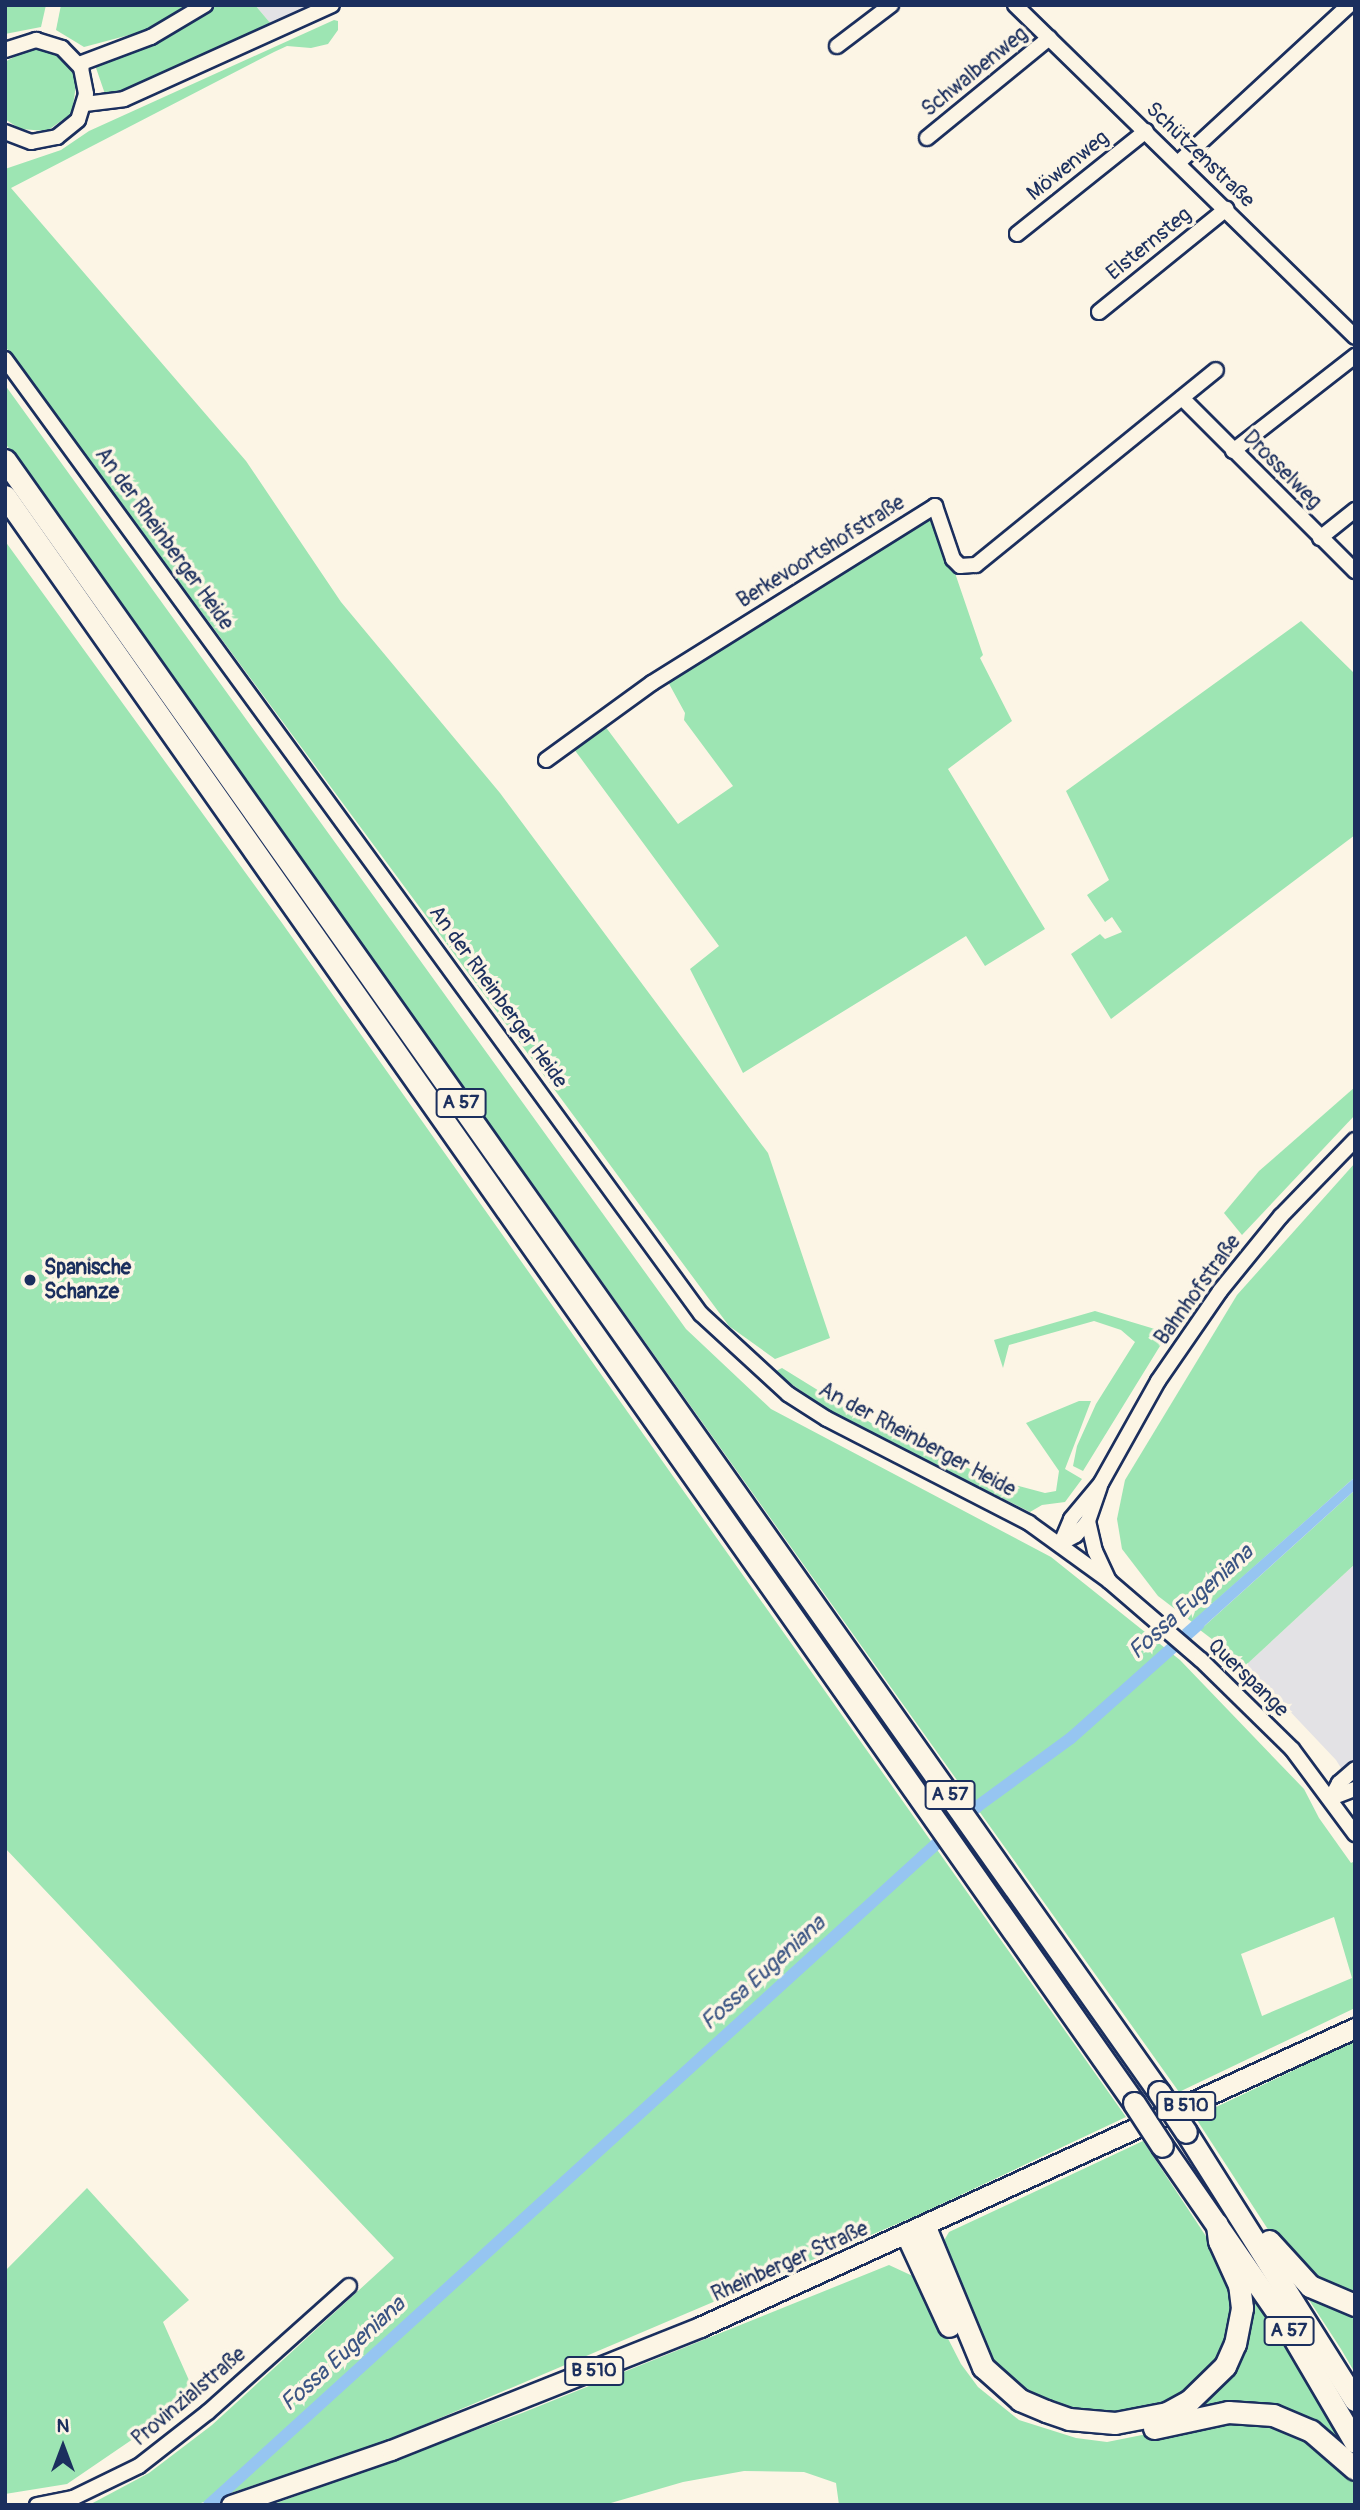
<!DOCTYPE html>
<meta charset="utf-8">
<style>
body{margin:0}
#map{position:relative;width:1360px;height:2510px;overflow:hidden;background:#fcf5e5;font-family:Pangolin,sans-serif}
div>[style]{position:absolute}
.built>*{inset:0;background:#e3e2e5}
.green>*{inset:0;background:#9de5b3}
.water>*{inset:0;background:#96c5f1}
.canal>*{height:12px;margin:-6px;padding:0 6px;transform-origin:6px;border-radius:6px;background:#96c5f1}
.roads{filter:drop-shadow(2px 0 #1b2f5e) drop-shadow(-2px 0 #1b2f5e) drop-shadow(0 2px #1b2f5e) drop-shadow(0 -2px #1b2f5e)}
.minor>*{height:14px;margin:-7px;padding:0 7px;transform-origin:7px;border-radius:7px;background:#fcf5e5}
.major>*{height:19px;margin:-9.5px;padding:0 9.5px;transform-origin:9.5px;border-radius:9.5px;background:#fcf5e5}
.highway>*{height:21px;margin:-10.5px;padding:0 10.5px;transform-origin:10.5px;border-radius:10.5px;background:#fcf5e5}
.bridges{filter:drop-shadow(2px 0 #1b2f5e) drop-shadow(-2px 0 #1b2f5e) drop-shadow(0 2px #1b2f5e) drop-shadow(0 -2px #1b2f5e)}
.highway-bridge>*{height:21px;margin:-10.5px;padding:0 10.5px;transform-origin:10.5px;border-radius:10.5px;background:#fcf5e5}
.dots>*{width:19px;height:19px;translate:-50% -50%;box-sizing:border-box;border:4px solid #fcf5e5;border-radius:50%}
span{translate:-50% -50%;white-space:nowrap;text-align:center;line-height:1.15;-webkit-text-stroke:7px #fcf5e5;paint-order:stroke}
.shield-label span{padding:2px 5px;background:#fcf5e5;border:2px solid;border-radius:5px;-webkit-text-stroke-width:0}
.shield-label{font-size:19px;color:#1b2f5e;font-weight:700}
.street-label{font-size:21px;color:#1b2f5e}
.poi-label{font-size:21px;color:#1b2f5e;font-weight:700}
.left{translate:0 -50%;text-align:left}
.water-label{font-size:23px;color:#3a5483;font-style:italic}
.frame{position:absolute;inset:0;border:7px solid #1b2f5e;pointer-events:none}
.north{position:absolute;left:28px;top:2412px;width:70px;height:70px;-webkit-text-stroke:5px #fcf5e5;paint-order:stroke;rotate:0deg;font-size:19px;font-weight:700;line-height:28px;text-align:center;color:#1b2f5e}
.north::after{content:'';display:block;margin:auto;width:24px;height:32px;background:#1b2f5e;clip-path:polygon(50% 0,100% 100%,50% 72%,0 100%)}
</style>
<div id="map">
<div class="built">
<div style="clip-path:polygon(255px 5px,313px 5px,271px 24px)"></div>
<div style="clip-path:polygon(1355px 1564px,1355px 1790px,1336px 1760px,1246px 1665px)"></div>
</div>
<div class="green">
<div style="clip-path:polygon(5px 5px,46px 5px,41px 27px,5px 34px)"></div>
<div style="clip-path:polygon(61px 5px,186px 5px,187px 7px,148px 30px,84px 47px,56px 30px)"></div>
<div style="clip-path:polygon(215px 5px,255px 5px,271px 24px,121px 92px,105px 94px,95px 65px,174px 33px)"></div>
<div style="clip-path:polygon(334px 20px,338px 21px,338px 30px,328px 44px,311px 48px,287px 46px,274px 52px,11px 188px,246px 461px,341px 602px,500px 793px,768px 1153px,830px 1338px,775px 1359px,729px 1326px,5px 346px,5px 169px,61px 150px,89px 131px)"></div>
<div style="clip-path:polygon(30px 48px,58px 55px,77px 78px,72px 113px,47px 131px,20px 129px,5px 119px,5px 62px)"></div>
<div style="clip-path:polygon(evenodd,5px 385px,686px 1329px,771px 1409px,1051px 1557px,1180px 1660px,1304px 1789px,1319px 1818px,1351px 1863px,1355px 1861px,1355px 2008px,1179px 2092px,5px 443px,5px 385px,1334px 1917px,1352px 1978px,1262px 2016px,1241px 1954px,1334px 1917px)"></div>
<div style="clip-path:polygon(931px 516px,941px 532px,983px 655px,980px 658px,1012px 721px,948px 769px,1045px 929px,985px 966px,966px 936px,743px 1073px,690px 969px,719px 946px,571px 745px,602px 722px,678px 824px,733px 786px,684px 720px,685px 713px,667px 680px)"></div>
<div style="clip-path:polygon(5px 541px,282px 923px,1126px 2117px,918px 2215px,386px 2441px,195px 2505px,89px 2505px,149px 2473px,212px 2425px,394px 2258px,5px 1848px)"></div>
<div style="clip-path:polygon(1301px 621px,1355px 674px,1355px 835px,1111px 1019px,1071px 954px,1100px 934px,1105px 939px,1122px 932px,1112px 917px,1105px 922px,1087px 895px,1109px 880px,1066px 791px)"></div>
<div style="clip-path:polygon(1355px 1087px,1355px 1115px,1242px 1235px,1224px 1213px,1259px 1171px)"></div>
<div style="clip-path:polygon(1355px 1163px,1355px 1477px,1192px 1622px,1158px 1596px,1122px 1549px,1117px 1519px,1125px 1480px,1237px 1295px)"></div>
<div style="clip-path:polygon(1095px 1311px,1168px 1333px,1083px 1471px,1073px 1466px,1077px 1446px,1096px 1404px,1135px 1342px,1121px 1330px,1094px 1321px,1009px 1345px,1003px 1368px,994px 1340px)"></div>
<div style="clip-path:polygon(782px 1368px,897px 1439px,997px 1480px,1045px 1493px,1056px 1491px,1059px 1471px,1026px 1423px,1079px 1401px,1091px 1401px,1065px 1469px,1082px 1479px,1065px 1502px,1042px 1505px,1030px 1512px,843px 1420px,774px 1372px)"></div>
<div style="clip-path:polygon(1355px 1490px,1355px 1564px,1246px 1665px,1200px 1630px)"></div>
<div style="clip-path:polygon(1355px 2041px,1355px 2296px,1324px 2286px,1271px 2234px,1195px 2117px)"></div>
<div style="clip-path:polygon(1143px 2141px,1221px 2259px,1232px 2287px,1233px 2324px,1212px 2370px,1188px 2392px,1147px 2411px,1088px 2414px,1037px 2401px,985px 2356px,942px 2244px,949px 2232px)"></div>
<div style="clip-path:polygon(87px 2188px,189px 2300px,163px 2322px,196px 2396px,67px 2484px,5px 2494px,5px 2271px)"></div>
<div style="clip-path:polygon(889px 2265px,917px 2278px,961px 2364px,978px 2387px,1019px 2420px,1076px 2438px,1107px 2442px,1212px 2421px,1262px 2421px,1321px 2445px,1355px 2476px,1355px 2505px,839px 2505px,836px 2483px,804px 2472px,744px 2471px,683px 2482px,604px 2505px,271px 2505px,522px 2413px)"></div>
<div style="clip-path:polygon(1244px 2282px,1300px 2371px,1346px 2446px,1320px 2429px,1178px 2416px,1213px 2386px)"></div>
<div style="clip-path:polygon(1300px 2286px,1355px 2308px,1355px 2373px,1341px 2349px)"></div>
</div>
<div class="water">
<div style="clip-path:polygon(1355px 1477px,1355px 1490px,1191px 1638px,1182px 1630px)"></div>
</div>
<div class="canal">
<div style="left:209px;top:2505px;width:1039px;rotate:-42.27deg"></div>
<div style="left:978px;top:1806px;width:115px;rotate:-36.2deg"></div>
<div style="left:1071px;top:1738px;width:171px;rotate:-41.7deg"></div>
</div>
<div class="roads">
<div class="minor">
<div style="left:1015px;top:5px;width:475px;rotate:44.3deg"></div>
<div style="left:837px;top:46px;width:68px;rotate:-37.2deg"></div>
<div style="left:5px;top:50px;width:33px;rotate:-18deg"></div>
<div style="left:36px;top:40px;width:27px;rotate:17deg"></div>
<div style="left:62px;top:48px;width:28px;rotate:46deg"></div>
<div style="left:81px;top:68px;width:26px;rotate:79deg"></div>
<div style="left:86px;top:94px;width:27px;rotate:107deg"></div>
<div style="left:78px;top:120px;width:27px;rotate:141deg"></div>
<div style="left:57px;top:137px;width:26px;rotate:169deg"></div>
<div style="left:31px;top:142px;width:28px;rotate:-159deg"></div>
<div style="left:79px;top:64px;width:77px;rotate:-20.6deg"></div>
<div style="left:151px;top:37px;width:63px;rotate:-30.7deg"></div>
<div style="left:85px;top:104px;width:39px;rotate:-7deg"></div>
<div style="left:124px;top:99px;width:228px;rotate:-24.3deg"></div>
<div style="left:927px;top:138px;width:158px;rotate:-39.3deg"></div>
<div style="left:1178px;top:163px;width:233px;rotate:-42.7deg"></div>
<div style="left:1017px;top:234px;width:165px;rotate:-38.6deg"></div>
<div style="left:1099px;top:312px;width:164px;rotate:-39deg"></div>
<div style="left:5px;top:359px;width:1182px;rotate:53.92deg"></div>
<div style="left:701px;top:1314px;width:118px;rotate:42.6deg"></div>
<div style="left:788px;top:1394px;width:46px;rotate:32.7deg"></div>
<div style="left:827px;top:1419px;width:227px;rotate:27.2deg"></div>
<div style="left:1029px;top:1523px;width:99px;rotate:35.9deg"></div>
<div style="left:1109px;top:1581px;width:121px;rotate:40.7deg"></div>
<div style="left:1201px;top:1660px;width:127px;rotate:44.4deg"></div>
<div style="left:1292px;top:1749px;width:106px;rotate:53.5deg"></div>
<div style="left:1182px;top:398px;width:245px;rotate:45deg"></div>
<div style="left:1233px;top:451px;width:155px;rotate:-37.9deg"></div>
<div style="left:1320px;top:538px;width:45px;rotate:-38.7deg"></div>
<div style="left:546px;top:760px;width:131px;rotate:-36deg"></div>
<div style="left:652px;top:683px;width:334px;rotate:-32deg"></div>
<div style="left:935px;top:506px;width:56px;rotate:71.2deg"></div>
<div style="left:953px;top:559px;width:10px;rotate:45deg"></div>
<div style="left:960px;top:566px;width:16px;rotate:-4deg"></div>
<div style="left:976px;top:565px;width:309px;rotate:-39.1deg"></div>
<div style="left:1088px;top:1521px;width:31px;rotate:77deg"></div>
<div style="left:1095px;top:1551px;width:33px;rotate:65deg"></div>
<div style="left:1061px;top:1543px;width:26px;rotate:-67deg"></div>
<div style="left:1071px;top:1519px;width:47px;rotate:-50.2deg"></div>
<div style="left:1101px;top:1483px;width:117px;rotate:-60.8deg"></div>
<div style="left:1158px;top:1381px;width:109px;rotate:-55.4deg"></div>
<div style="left:1220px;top:1291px;width:97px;rotate:-50.9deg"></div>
<div style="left:1281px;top:1216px;width:106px;rotate:-45.8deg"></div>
<div style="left:1061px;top:1543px;width:17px;rotate:-28deg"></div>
<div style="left:1076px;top:1535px;width:18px;rotate:-49deg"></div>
<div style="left:1088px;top:1521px;width:36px;rotate:-71deg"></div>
<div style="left:1331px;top:1798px;width:17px;rotate:-62deg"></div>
<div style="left:1339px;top:1783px;width:21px;rotate:-41deg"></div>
<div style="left:1331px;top:1798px;width:26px;rotate:-21deg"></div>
<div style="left:37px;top:2505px;width:37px;rotate:-11deg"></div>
<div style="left:73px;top:2498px;width:73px;rotate:-25.9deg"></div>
<div style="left:139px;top:2466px;width:88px;rotate:-38deg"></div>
<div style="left:208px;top:2412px;width:189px;rotate:-41.8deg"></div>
</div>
<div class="major">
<div style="left:231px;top:2505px;width:169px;rotate:-19deg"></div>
<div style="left:391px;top:2450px;width:333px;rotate:-21.7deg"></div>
<div style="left:700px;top:2327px;width:720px;rotate:-24.54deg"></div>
</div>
<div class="highway">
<div style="left:5px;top:460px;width:1999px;rotate:54.74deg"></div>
<div style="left:5px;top:496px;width:1964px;rotate:54.91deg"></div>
<div style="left:1186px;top:2132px;width:317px;rotate:57.8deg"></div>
<div style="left:1162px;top:2146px;width:221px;rotate:55.3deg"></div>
<div style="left:1288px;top:2328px;width:132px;rotate:59.6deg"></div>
<div style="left:925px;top:2227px;width:152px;rotate:67.5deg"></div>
<div style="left:983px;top:2367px;width:50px;rotate:41.7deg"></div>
<div style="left:1020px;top:2400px;width:28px;rotate:23deg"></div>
<div style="left:1046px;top:2411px;width:24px;rotate:19deg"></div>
<div style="left:1069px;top:2419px;width:46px;rotate:5deg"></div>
<div style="left:1115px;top:2423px;width:53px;rotate:-10.9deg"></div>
<div style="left:1167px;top:2413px;width:25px;rotate:-29deg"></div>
<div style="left:1189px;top:2401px;width:50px;rotate:-44.2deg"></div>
<div style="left:1225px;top:2366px;width:24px;rotate:-66deg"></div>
<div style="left:1235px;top:2344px;width:37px;rotate:-79deg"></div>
<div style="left:1242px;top:2308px;width:23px;rotate:-97deg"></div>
<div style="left:1239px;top:2285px;width:48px;rotate:-114.4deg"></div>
<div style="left:1219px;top:2241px;width:17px;rotate:-97deg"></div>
<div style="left:907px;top:2235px;width:100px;rotate:65.2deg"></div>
<div style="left:1269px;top:2241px;width:61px;rotate:47.7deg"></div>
<div style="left:1310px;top:2286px;width:49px;rotate:22.9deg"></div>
<div style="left:1154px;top:2428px;width:76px;rotate:-12.2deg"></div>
<div style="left:1228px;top:2412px;width:45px;rotate:3.8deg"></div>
<div style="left:1273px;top:2415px;width:41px;rotate:22.8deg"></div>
<div style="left:1311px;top:2431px;width:58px;rotate:40.8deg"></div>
</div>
</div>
<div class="bridges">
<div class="highway-bridge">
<div style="left:1159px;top:2092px;width:48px;rotate:56deg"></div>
<div style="left:1134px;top:2103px;width:51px;rotate:56.9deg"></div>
</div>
</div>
<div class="dots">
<div style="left:30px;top:1280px;background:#1b2f5e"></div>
</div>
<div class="shield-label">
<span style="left:461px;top:1103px">A 57</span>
<span style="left:950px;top:1795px">A 57</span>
<span style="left:1186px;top:2106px">B 510</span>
<span style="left:1289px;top:2331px">A 57</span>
<span style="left:594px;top:2371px">B 510</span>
</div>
<div class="street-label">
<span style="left:975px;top:72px;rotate:-39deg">Schwalbenweg</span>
<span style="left:1200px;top:155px;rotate:44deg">Schützenstraße</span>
<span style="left:1068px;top:166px;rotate:-39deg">Möwenweg</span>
<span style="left:1149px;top:244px;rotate:-39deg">Elsternsteg</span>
<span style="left:1282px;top:470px;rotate:45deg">Drosselweg</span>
<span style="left:164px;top:539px;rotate:54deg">An der Rheinberger Heide</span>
<span style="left:821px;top:552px;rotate:-32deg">Berkevoortshofstraße</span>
<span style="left:498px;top:997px;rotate:54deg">An der Rheinberger Heide</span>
<span style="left:1198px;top:1290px;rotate:-54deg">Bahnhofstraße</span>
<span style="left:917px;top:1440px;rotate:28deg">An der Rheinberger Heide</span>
<span style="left:1248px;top:1678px;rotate:44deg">Querspange</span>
<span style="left:790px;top:2262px;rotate:-24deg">Rheinberger Straße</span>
<span style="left:189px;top:2397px;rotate:-40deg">Provinzialstraße</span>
</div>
<div class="poi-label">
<span class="left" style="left:44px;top:1280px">Spanische<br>Schanze</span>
</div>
<div class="water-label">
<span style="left:1191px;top:1602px;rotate:-42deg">Fossa Eugeniana</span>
<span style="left:763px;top:1973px;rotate:-42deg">Fossa Eugeniana</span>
<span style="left:343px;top:2354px;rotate:-42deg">Fossa Eugeniana</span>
</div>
<div class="frame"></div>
<div class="north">N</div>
</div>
